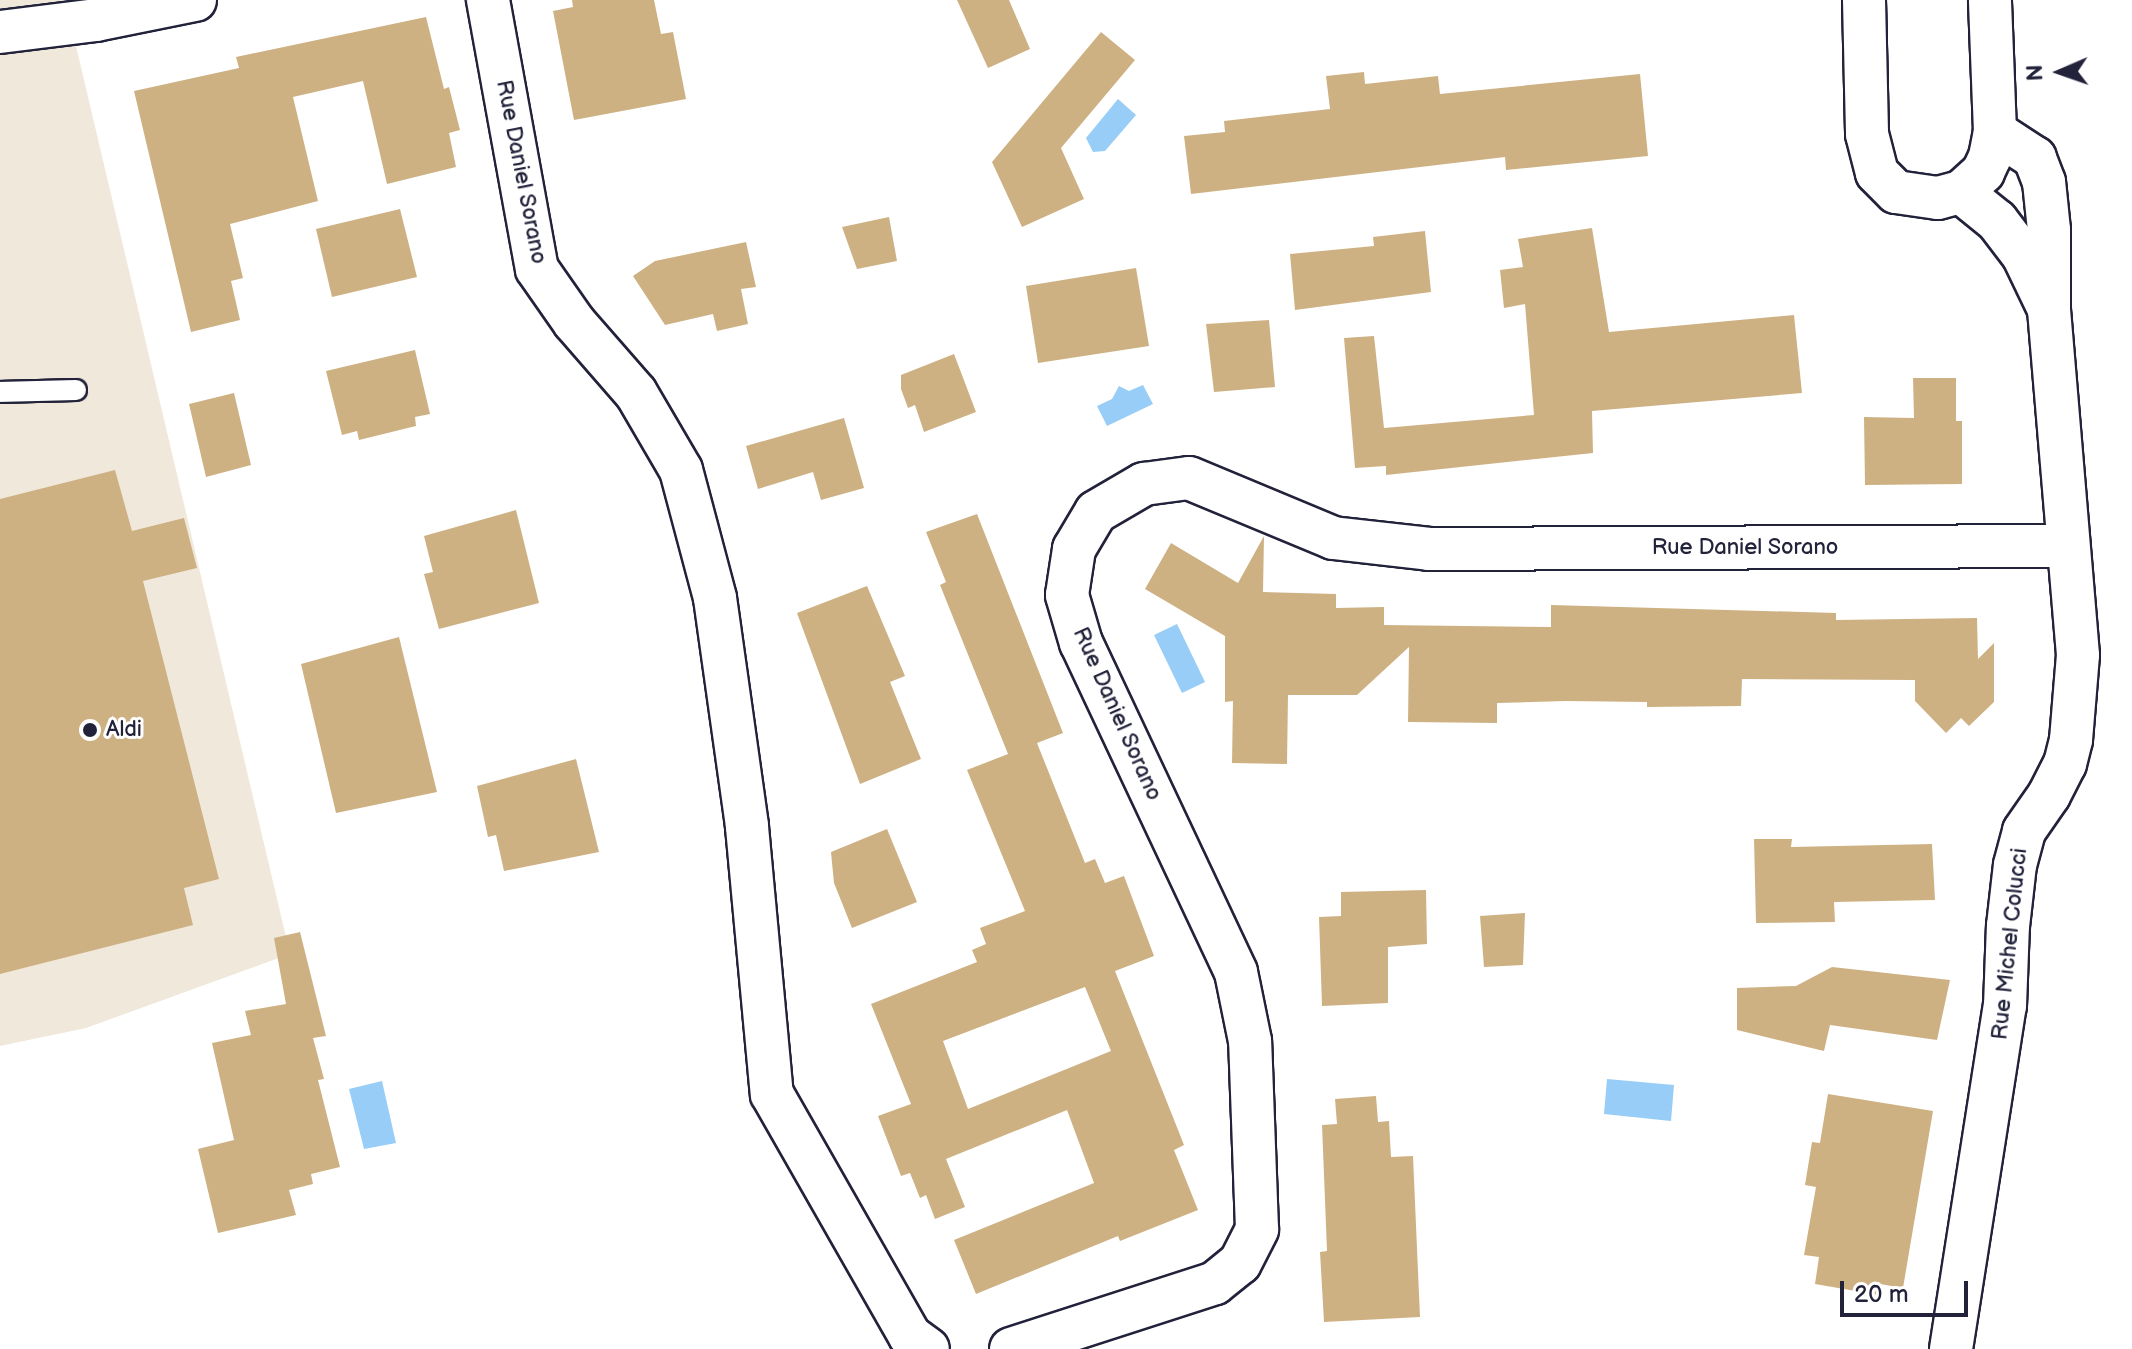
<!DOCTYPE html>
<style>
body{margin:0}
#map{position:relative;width:2132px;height:1349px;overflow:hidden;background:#fff;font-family:"Balsamiq Sans",sans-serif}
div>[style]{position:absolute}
.built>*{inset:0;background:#f0e8da}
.water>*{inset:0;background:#97cdf6}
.building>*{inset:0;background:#ceb183}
.roads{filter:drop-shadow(2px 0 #22223b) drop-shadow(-2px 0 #22223b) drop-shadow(0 2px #22223b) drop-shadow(0 -2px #22223b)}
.service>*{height:20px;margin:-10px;padding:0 10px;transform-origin:10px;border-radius:10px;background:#fff}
.minor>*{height:42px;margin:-21px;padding:0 21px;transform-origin:21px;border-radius:21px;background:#fff}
.dots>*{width:22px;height:22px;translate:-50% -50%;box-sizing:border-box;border:4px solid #fff;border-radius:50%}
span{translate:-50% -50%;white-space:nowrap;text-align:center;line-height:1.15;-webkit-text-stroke:6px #fff;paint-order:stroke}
.street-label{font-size:22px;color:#22223b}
.poi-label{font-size:22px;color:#22223b}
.left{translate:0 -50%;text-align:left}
.north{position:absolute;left:2020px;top:32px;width:80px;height:80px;-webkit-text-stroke:6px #fff;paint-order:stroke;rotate:268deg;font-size:22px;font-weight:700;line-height:32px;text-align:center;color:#22223b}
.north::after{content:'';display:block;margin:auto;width:28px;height:36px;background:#22223b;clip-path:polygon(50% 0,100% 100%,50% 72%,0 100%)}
.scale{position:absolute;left:1840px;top:1281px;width:128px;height:36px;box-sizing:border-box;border:4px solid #22223b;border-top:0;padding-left:10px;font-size:24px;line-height:28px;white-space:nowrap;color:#22223b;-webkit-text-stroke:6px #fff;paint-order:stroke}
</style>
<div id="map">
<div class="built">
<div style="clip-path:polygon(0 0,114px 0,68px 12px,290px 954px,86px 1028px,0 1046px)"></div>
</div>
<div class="water">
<div style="clip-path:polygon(1118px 99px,1136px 115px,1105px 151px,1093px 152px,1086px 138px)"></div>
<div style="clip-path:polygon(1143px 385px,1153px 404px,1107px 426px,1097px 406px,1112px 399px,1119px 386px,1129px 391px)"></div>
<div style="clip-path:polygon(1177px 624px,1205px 682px,1182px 693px,1154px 635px)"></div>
<div style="clip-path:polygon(1607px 1079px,1674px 1085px,1671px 1121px,1604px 1114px)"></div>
<div style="clip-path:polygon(382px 1081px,396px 1143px,364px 1149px,349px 1089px)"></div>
</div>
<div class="building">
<div style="clip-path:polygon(572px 0,654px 0,661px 34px,673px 32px,686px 99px,574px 120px,553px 11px,573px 7px)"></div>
<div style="clip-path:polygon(957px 0,1009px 0,1030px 49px,988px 68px)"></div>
<div style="clip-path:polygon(426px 17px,444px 89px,449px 87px,460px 130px,449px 133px,456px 167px,387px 184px,363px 81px,293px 97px,318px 201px,230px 224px,243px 278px,231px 281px,240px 320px,191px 332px,134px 91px,239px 68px,236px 57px)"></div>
<div style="clip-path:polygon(1101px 32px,1135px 60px,1061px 148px,1084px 199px,1022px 227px,992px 162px)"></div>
<div style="clip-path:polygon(1364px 72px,1365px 84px,1438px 76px,1440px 94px,1640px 74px,1648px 156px,1506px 170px,1505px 157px,1191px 194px,1184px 136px,1225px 132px,1224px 121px,1330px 109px,1326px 76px)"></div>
<div style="clip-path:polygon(400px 209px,417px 277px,332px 297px,316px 229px)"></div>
<div style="clip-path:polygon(889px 217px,897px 261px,857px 269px,842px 227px)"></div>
<div style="clip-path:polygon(1592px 228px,1609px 332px,1794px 315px,1802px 393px,1592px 411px,1593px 453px,1386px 475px,1386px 466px,1355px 468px,1344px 338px,1374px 336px,1384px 428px,1534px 415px,1525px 304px,1504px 308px,1500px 270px,1523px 267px,1518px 239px)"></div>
<div style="clip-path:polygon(1425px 231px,1431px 292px,1295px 310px,1290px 254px,1374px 246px,1373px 237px)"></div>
<div style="clip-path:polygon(746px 242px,756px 287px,741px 289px,748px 324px,717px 331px,713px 314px,665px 325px,633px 276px,655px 261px)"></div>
<div style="clip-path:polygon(1136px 268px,1149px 346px,1038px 363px,1026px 286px)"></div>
<div style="clip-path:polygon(1269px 320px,1275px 387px,1214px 392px,1206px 324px)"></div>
<div style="clip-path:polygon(415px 350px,430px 414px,415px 417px,416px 426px,359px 440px,357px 431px,342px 435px,326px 371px)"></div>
<div style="clip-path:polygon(954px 354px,976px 412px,924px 432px,915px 405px,908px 408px,901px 389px,901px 375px)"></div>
<div style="clip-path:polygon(1913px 378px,1956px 378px,1956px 421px,1962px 421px,1962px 484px,1865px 485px,1864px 417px,1914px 418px)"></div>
<div style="clip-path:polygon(234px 393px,251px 465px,206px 477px,189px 404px)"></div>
<div style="clip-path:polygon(844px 418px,864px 488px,821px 500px,813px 472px,758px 489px,746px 446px)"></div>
<div style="clip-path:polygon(115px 470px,132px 531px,184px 518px,197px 568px,143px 581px,219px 879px,184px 888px,193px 925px,0 974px,0 499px)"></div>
<div style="clip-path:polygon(516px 510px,539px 603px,439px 629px,424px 574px,433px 572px,424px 536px)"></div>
<div style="clip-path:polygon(evenodd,977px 514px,1063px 733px,1037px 743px,1085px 863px,1095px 859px,1105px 883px,1124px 876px,1154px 956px,1115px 971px,1184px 1145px,1174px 1150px,1198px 1210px,1120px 1241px,1118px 1236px,976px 1294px,954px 1240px,1094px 1183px,1067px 1110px,946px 1159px,965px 1207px,935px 1219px,926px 1195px,920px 1198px,910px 1173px,901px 1176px,878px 1116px,911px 1104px,871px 1004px,977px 962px,972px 950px,986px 944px,980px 928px,1025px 911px,967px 770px,1008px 754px,940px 585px,946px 582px,926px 532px,977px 514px,1085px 987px,1111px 1051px,968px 1109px,943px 1041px,1085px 987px)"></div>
<div style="clip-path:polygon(1264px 536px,1263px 592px,1336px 594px,1336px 608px,1384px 607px,1384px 625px,1551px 627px,1551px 605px,1836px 613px,1836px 620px,1977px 618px,1978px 659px,1994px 643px,1994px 702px,1969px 726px,1961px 718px,1946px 733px,1915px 701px,1915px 680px,1742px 679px,1741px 706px,1647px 707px,1647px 702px,1565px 701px,1497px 703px,1497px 723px,1408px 722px,1409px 647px,1357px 695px,1288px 695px,1287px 764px,1232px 763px,1233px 701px,1225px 702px,1225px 636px,1145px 589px,1171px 543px,1238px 583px)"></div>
<div style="clip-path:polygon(867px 586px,905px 676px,890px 682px,921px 759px,860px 784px,797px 613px)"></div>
<div style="clip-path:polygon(399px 637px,437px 792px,336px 813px,301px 664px)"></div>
<div style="clip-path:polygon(576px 759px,599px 852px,504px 871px,496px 835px,488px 837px,477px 786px)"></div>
<div style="clip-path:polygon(887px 829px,917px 902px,852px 928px,834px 883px,831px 852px)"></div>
<div style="clip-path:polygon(1754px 839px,1792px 839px,1791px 847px,1932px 844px,1935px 900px,1834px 902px,1835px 922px,1756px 923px)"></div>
<div style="clip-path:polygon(1426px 890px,1427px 944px,1388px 947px,1388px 1003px,1322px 1006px,1319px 917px,1341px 916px,1341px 892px)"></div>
<div style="clip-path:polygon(1525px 913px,1523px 965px,1484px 967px,1480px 916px)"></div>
<div style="clip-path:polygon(300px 932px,326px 1036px,313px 1038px,324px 1079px,318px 1080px,340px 1167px,311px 1174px,313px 1184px,289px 1190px,296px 1215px,218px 1233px,198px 1149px,234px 1140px,212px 1043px,251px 1035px,245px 1011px,286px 1004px,274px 938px)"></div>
<div style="clip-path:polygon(1832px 967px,1950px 980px,1937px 1040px,1830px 1025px,1824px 1051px,1737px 1030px,1737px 988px,1796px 986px)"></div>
<div style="clip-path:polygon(1828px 1094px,1933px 1111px,1903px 1288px,1880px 1284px,1879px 1295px,1815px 1284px,1819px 1257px,1804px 1255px,1816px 1187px,1805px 1185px,1812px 1142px,1820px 1143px)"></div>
<div style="clip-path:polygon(1376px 1096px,1378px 1122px,1389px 1121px,1391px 1157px,1413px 1156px,1420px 1317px,1324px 1322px,1320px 1252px,1327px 1251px,1322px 1125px,1337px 1124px,1335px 1099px)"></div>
</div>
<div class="roads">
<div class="service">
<div style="left:0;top:392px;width:76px;rotate:-1.5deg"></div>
</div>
<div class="minor">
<div style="left:488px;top:0;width:273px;rotate:79.7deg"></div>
<div style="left:537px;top:269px;width:65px;rotate:55.1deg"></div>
<div style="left:574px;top:322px;width:94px;rotate:48.9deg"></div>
<div style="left:636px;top:393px;width:89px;rotate:59.7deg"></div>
<div style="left:681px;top:470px;width:132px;rotate:75.1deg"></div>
<div style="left:715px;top:598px;width:231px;rotate:82deg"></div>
<div style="left:747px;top:827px;width:268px;rotate:84.7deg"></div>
<div style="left:772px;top:1094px;width:279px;rotate:60.3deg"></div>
<div style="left:910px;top:1336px;width:22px;rotate:36deg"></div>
<div style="left:1864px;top:0;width:134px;rotate:88.7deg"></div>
<div style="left:1867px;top:134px;width:40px;rotate:75.6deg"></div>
<div style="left:1877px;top:173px;width:27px;rotate:45deg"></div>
<div style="left:1896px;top:192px;width:42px;rotate:8.1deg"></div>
<div style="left:1938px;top:198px;width:24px;rotate:-15deg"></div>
<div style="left:1961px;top:192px;width:30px;rotate:-42deg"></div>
<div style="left:1983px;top:172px;width:17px;rotate:-65deg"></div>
<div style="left:1990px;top:157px;width:25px;rotate:-79deg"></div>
<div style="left:1995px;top:132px;width:132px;rotate:-92.2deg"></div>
<div style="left:0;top:32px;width:97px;rotate:-7.1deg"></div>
<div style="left:96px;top:20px;width:101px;rotate:-11.4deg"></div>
<div style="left:1961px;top:192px;width:46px;rotate:38.9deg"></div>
<div style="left:1997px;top:221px;width:43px;rotate:52.6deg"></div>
<div style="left:2023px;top:255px;width:60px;rotate:64.3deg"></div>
<div style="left:2049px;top:309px;width:79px;rotate:-90deg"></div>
<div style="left:2049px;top:230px;width:48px;rotate:-95.9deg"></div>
<div style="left:2044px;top:182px;width:26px;rotate:-111deg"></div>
<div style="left:2035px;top:158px;width:48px;rotate:-147deg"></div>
<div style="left:1011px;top:1349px;width:214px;rotate:-17.9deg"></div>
<div style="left:1215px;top:1283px;width:32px;rotate:-39deg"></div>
<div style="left:1240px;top:1263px;width:38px;rotate:-63deg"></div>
<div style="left:1257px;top:1229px;width:188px;rotate:-92.1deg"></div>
<div style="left:1250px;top:1041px;width:70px;rotate:-101.5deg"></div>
<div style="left:1236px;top:972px;width:364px;rotate:-115.2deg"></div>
<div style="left:1081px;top:643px;width:50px;rotate:-106.3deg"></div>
<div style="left:1067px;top:595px;width:47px;rotate:-81.3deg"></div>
<div style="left:1074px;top:549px;width:43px;rotate:-59.3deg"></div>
<div style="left:1096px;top:512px;width:56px;rotate:-30.3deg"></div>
<div style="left:1144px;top:484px;width:45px;rotate:-7.6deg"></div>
<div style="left:1189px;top:478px;width:156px;rotate:22.6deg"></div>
<div style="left:1333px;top:538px;width:97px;rotate:6.5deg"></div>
<div style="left:1429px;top:549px;width:639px;rotate:-0.27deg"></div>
<div style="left:1951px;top:1349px;width:347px;rotate:-81.1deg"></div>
<div style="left:2005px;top:1006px;width:80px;rotate:-87.9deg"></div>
<div style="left:2008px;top:926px;width:61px;rotate:-83.5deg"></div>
<div style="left:2015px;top:865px;width:35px;rotate:-75deg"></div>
<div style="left:2024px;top:831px;width:44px;rotate:-55.2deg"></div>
<div style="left:2049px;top:795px;width:35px;rotate:-63deg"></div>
<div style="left:2065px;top:764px;width:25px;rotate:-76deg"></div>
<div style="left:2071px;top:740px;width:85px;rotate:-85.3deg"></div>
<div style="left:2078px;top:655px;width:347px;rotate:-94.8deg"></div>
</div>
</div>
<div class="dots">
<div style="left:90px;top:730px;background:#22223b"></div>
</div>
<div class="street-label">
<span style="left:521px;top:172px;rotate:79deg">Rue Daniel Sorano</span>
<span style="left:1745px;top:548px">Rue Daniel Sorano</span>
<span style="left:1117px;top:714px;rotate:66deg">Rue Daniel Sorano</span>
<span style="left:2010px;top:944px;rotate:-84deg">Rue Michel Colucci</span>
</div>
<div class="poi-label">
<span class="left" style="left:106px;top:730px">Aldi</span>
</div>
<div class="north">N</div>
<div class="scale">20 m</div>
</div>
